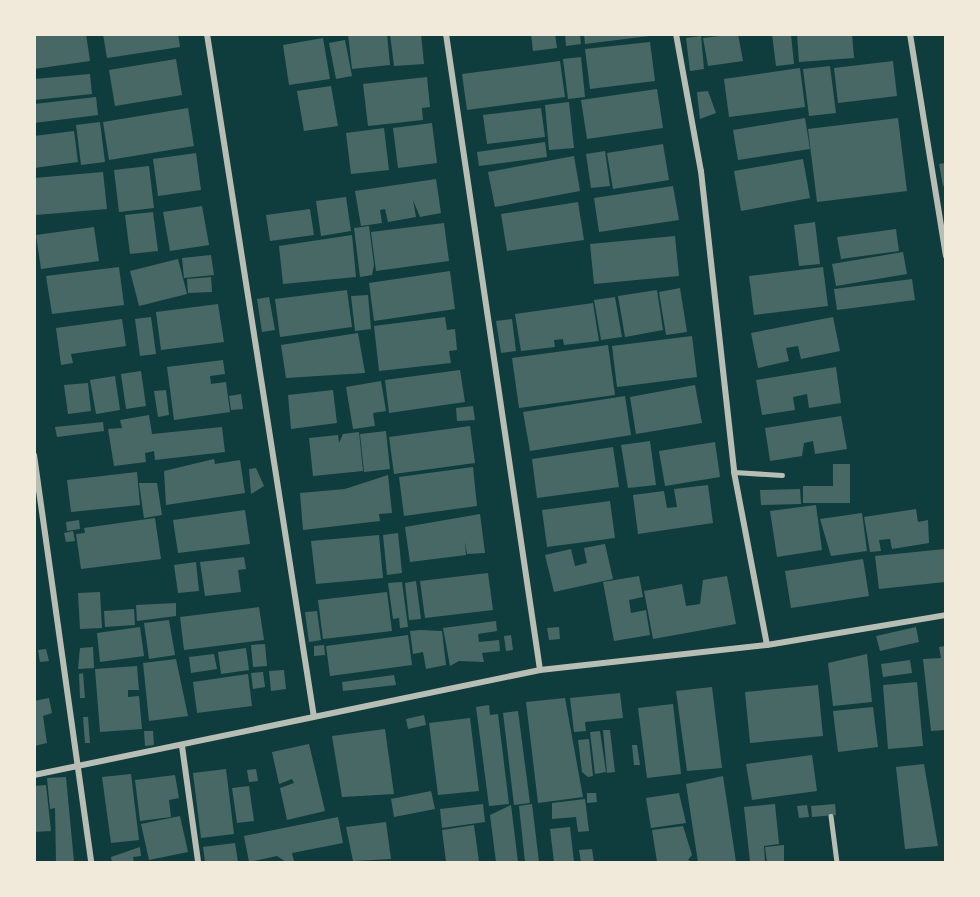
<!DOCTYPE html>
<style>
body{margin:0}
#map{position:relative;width:980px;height:897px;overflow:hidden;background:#0f3d3e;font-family:Literata,serif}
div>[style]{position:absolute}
.building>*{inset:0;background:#486865}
.service>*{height:4.5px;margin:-2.25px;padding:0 2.25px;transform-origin:2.25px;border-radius:2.25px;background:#b8beb3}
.minor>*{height:6px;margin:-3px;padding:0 3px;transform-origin:3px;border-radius:3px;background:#b8beb3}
span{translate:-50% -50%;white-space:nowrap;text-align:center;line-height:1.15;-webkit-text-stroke:6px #f1e9da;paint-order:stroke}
.frame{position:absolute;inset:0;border:36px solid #f1e9da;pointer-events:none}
</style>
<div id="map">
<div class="building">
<div style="clip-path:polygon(34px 34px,86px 34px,90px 61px,34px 69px)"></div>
<div style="clip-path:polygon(103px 34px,178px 34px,180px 47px,107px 58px)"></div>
<div style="clip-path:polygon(348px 34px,387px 34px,390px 65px,352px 69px)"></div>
<div style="clip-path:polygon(390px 34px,421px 34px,424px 64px,394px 66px)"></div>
<div style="clip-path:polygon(531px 34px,555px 34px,557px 48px,533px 51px)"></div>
<div style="clip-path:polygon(565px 34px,580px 34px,581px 44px,566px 46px)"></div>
<div style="clip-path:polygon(584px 34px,648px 34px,649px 36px,585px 44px)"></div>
<div style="clip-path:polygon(738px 34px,743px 61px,708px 66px,703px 38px)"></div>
<div style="clip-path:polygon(772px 34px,791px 34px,794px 64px,776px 66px)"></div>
<div style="clip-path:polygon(797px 34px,852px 34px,854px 58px,799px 62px)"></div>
<div style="clip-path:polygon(701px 36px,704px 69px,690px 71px,686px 38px)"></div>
<div style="clip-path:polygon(323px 38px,330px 79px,289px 85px,283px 45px)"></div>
<div style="clip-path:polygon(345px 40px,352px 76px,336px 79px,329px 43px)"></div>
<div style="clip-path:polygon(650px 42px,655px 81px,590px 89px,585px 49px)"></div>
<div style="clip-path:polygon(581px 57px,585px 97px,568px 99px,563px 59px)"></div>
<div style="clip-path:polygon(176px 59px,182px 95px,115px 106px,109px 70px)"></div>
<div style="clip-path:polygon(560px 61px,565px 97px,467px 110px,462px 74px)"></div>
<div style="clip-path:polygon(893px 61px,897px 96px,838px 103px,834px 68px)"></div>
<div style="clip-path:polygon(830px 66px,836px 113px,809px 116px,803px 69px)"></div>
<div style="clip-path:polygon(800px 68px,805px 107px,729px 117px,724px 79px)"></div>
<div style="clip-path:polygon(90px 74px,92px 94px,34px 100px,34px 79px)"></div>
<div style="clip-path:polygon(427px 77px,430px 107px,422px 108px,423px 120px,368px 126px,363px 84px)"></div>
<div style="clip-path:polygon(331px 86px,338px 126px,304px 131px,297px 91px)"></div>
<div style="clip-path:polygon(657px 89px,663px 128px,587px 139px,581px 100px)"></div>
<div style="clip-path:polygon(708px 91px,716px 113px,700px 119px,697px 92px)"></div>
<div style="clip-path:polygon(96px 97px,98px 115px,34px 123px,34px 104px)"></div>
<div style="clip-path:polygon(569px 102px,574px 148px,549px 150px,545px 105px)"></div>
<div style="clip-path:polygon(188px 108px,194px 146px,109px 160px,103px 122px)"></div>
<div style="clip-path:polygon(541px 108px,545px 137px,487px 144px,483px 115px)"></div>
<div style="clip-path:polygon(805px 118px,810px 149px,738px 160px,733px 130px)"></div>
<div style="clip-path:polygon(898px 118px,907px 191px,817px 202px,808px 129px)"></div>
<div style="clip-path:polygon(100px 122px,105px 162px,81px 165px,76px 125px)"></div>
<div style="clip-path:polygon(432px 123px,437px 163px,398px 168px,393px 128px)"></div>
<div style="clip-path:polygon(384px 128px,389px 170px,351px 174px,346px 133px)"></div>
<div style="clip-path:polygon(74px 131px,78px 162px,34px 168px,34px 136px)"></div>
<div style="clip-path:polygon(545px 142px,547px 157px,479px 166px,477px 152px)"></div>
<div style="clip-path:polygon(663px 144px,669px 180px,613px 189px,607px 153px)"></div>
<div style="clip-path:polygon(605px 151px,610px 186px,591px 188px,586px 154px)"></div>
<div style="clip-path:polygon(196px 153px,201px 190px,158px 196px,153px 159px)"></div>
<div style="clip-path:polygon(574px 156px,580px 191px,495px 207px,488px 172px)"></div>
<div style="clip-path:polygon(803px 159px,810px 198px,741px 211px,734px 171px)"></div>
<div style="clip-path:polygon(945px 163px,945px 185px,943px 186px,939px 164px)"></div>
<div style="clip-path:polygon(149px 166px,154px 208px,119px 212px,114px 170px)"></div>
<div style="clip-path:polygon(103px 172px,107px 209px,36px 215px,34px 178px)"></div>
<div style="clip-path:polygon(436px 179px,441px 213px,420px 217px,413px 200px,416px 217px,388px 222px,385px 209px,380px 210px,382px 223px,361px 226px,355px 191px)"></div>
<div style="clip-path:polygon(673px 186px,679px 220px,599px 232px,594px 198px)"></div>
<div style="clip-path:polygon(346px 197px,351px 231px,321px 236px,316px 201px)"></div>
<div style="clip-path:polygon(578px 202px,584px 240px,507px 251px,501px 214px)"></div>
<div style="clip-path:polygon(202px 206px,209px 245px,170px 251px,163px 212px)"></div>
<div style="clip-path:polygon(310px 209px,314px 235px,270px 241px,266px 215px)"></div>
<div style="clip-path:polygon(153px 212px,158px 251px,130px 254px,125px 215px)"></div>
<div style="clip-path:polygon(815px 222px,820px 264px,799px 266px,794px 225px)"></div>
<div style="clip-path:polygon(444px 223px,449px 261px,376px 271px,371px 232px)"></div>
<div style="clip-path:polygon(369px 226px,374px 265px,372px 275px,360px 277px,354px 228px)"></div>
<div style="clip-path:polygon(94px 227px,99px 261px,41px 269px,36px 235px)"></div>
<div style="clip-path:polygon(896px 229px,899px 251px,841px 259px,837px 237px)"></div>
<div style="clip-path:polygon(352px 235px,356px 277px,283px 284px,279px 246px)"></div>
<div style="clip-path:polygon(675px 236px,679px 276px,594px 284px,590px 244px)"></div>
<div style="clip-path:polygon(903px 252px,907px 274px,836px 286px,832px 264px)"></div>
<div style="clip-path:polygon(211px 255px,214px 275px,184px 278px,182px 258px)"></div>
<div style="clip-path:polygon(178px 259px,187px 294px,139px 306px,130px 271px)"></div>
<div style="clip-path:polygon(119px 267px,124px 305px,52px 314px,46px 276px)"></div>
<div style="clip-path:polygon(823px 267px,828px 306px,754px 315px,749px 276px)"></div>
<div style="clip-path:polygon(450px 271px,455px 309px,374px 321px,369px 283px)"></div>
<div style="clip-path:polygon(211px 277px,212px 292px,188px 293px,187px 279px)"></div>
<div style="clip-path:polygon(912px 279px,915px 300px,837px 310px,834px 289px)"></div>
<div style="clip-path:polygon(680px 288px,687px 332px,666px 335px,659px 292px)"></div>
<div style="clip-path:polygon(347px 290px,352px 327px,280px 337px,275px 299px)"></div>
<div style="clip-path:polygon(657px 290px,663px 330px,625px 337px,618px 296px)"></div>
<div style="clip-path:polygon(368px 295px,371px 329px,355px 331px,351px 296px)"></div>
<div style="clip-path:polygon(269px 297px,275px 330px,262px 332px,257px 299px)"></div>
<div style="clip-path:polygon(615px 297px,622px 337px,601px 340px,594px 300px)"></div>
<div style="clip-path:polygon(593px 303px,599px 341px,564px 345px,563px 339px,554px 340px,555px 347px,521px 351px,515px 314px)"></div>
<div style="clip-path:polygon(218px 304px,224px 342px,161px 350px,156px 312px)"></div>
<div style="clip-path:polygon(151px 317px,156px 354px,140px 356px,135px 319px)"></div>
<div style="clip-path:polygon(445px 317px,447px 330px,455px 329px,457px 350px,449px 351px,451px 363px,379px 371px,374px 326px)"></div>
<div style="clip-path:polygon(833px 317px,840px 351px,801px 359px,798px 346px,786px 348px,789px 361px,758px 368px,751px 333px)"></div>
<div style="clip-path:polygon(122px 319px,126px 346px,71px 354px,73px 363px,61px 365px,56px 328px)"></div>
<div style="clip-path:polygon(512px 319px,516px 351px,501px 353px,496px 321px)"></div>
<div style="clip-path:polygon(358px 333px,365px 373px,286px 378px,281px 345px)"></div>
<div style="clip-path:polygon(692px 336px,697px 377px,617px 387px,612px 346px)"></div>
<div style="clip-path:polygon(608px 345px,615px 395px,519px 408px,512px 358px)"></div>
<div style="clip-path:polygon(223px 360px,225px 374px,210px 376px,211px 384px,226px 382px,230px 412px,174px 420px,167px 367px)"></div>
<div style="clip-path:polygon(836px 367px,841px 403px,809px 408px,807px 394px,793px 397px,795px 410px,762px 415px,756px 380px)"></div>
<div style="clip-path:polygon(460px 370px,465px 402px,389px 413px,385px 380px)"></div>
<div style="clip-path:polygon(141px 371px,146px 406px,126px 409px,121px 374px)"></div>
<div style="clip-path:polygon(115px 376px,120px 410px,96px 414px,90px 380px)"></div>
<div style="clip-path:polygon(381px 381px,386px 411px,373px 413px,375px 426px,353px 429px,346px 387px)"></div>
<div style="clip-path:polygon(88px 383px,91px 411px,68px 414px,64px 385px)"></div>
<div style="clip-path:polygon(695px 385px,702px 423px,636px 434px,630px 397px)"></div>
<div style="clip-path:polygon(166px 390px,169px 415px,158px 417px,154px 391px)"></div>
<div style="clip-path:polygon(333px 390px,337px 423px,291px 429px,288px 395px)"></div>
<div style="clip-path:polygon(241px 394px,243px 409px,231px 410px,229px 396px)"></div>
<div style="clip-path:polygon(625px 396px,631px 435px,530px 451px,523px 412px)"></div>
<div style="clip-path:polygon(473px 406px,475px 420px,457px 421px,456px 408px)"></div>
<div style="clip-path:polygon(149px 415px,152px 434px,222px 427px,225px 452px,155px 460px,154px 451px,145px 453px,146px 462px,114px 466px,108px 429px,122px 428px,120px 420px)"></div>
<div style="clip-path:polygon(841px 416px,847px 449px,815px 454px,813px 441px,804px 443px,802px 456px,770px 461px,765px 428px)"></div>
<div style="clip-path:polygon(103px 422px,104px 431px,57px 437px,55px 427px)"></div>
<div style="clip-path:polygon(470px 426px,475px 463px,394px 474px,389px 437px)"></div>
<div style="clip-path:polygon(386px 431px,390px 469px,364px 472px,360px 434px)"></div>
<div style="clip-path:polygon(359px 432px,363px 471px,313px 476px,309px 438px,338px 435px,339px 443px,343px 434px)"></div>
<div style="clip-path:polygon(650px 441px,656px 485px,628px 488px,621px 445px)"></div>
<div style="clip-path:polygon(715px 442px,720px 477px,665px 486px,659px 451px)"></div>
<div style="clip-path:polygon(613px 447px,619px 487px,537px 498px,532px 459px)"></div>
<div style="clip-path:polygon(214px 459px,215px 464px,240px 460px,245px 493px,166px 505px,164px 471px)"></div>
<div style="clip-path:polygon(833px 464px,850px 464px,850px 503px,803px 503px,803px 486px,833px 486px)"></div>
<div style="clip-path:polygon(473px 467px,477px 506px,404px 516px,399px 477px)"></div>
<div style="clip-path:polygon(256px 468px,264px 486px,251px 494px,249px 469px)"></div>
<div style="clip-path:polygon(137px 472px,140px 505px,71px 512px,67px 480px)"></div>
<div style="clip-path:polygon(388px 475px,392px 513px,379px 514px,380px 521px,303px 530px,300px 493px,345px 489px)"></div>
<div style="clip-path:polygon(139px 483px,157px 483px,162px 515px,144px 518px)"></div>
<div style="clip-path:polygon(708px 485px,713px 523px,638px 534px,633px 495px,664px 491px,667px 508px,677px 507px,674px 489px)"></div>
<div style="clip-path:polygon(800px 489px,801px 504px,761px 505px,760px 490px)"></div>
<div style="clip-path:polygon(610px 501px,615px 538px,547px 547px,542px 510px)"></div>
<div style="clip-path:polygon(816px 505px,822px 550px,777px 557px,770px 511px)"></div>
<div style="clip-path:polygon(916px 509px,918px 522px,928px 520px,929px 543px,892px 549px,890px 539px,879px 540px,881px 551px,870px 552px,864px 517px)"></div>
<div style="clip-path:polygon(245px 510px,250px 544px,178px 553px,173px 520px)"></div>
<div style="clip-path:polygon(862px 513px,867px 551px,831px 556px,820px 519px)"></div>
<div style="clip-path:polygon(480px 514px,485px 553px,467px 554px,465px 542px,466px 555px,410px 562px,405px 527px)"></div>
<div style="clip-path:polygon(155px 518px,161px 559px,81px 569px,76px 534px,85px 533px,84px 528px)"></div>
<div style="clip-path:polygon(79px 520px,80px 529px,67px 531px,66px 522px)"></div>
<div style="clip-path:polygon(73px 531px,75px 541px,66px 542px,64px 533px)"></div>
<div style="clip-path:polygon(398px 533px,402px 573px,387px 575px,383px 535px)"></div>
<div style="clip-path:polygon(379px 535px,383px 578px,316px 584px,311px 541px)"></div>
<div style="clip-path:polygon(605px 544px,613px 579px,554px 592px,545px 555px,571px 549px,575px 566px,587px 563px,584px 548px)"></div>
<div style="clip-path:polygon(945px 549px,945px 582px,879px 589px,875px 556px)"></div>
<div style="clip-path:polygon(244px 557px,246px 569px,238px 570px,241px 592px,205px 596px,200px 562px)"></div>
<div style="clip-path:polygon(863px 559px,869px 596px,791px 608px,785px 571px)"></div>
<div style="clip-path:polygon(196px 562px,199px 591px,178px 593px,174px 565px)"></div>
<div style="clip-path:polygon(488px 573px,493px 610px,425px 618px,420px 581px)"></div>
<div style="clip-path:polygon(639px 576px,643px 597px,629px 600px,631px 613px,646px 610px,650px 635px,614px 641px,603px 582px)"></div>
<div style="clip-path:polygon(727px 576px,736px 624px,653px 639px,644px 591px,682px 584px,686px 606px,700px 604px,703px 580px)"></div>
<div style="clip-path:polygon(416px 581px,421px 619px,409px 620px,405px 583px)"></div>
<div style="clip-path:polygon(402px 582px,408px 627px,400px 628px,399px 618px,393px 619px,388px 583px)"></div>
<div style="clip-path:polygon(100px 592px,102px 628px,80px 629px,78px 593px)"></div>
<div style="clip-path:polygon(387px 592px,392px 631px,323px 639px,318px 600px)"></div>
<div style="clip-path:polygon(176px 603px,176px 616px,137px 621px,136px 605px)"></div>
<div style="clip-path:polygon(259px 607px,264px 640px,184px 650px,180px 617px)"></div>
<div style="clip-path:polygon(134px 609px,135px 625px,105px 627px,104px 611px)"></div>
<div style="clip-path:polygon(317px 611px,321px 640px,309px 642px,305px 612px)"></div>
<div style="clip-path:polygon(169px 620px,175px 655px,149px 659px,144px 623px)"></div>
<div style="clip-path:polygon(496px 621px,497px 631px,478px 634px,479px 642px,499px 640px,500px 651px,482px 653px,484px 662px,459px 661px,450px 666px,443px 628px)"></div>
<div style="clip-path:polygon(140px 627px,144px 656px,100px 662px,97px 633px)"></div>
<div style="clip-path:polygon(559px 627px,560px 639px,549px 640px,547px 628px)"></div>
<div style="clip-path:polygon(916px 627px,919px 642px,880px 651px,876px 636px)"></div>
<div style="clip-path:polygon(420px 630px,442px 631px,446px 665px,426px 669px,423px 652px,413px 654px,410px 631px)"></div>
<div style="clip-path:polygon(408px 635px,412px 665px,330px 676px,326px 646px)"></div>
<div style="clip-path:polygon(511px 635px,513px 650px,506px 651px,504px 636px)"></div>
<div style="clip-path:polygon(265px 644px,267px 666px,253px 667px,251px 645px)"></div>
<div style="clip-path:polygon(324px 645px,325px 655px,314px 656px,314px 646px)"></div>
<div style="clip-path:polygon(945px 646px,945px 730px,931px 731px,923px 659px,941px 658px,939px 647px)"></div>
<div style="clip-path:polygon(93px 647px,94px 668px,78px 669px,80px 648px)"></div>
<div style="clip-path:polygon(246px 648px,249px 670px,221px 674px,218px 652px)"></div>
<div style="clip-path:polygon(46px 649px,49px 661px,40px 662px,38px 650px)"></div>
<div style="clip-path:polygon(214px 654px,217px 669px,191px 673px,189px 657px)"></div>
<div style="clip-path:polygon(867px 654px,872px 702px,833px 706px,828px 663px)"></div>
<div style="clip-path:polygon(176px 659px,188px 716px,149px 721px,143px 663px)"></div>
<div style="clip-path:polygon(910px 660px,912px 673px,883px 677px,881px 664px)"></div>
<div style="clip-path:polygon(137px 666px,139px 690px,128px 690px,128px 697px,139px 696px,142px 729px,100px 732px,95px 669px)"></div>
<div style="clip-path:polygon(284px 670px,286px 689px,271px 691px,269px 671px)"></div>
<div style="clip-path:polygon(263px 672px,265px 687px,253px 689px,251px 673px)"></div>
<div style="clip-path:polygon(83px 673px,85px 698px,80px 698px,79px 674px)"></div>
<div style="clip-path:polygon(248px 674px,252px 706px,197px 713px,193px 682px)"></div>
<div style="clip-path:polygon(394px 675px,396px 685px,343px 691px,342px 682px)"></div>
<div style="clip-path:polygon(917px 682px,923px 746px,888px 749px,883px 685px)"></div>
<div style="clip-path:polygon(818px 685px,823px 736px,750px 743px,745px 692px)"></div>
<div style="clip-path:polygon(712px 687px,722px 768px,687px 771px,676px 691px)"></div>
<div style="clip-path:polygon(620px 693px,623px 718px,585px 722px,586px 731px,574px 732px,570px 698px)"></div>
<div style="clip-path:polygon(49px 698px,52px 713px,43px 716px,47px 743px,34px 746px,34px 701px)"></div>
<div style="clip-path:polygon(565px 698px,583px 797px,538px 803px,526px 702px)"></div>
<div style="clip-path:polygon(673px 704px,681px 774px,647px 778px,638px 708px)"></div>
<div style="clip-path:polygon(489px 705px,490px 715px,498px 714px,509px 804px,489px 806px,476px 707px)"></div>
<div style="clip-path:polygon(873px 707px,878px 747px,838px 752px,833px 711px)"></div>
<div style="clip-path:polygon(518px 711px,530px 803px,514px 805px,503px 713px)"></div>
<div style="clip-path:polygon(424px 715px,426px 725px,408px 729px,406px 719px)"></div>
<div style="clip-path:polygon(83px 717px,88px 717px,90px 743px,85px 743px)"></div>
<div style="clip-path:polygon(470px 718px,479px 791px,438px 795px,429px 723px)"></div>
<div style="clip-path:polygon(385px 729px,394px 794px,342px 797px,332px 736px)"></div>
<div style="clip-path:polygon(603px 730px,610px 730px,615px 772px,607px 773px)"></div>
<div style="clip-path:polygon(144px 731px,153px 731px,154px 745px,145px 746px)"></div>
<div style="clip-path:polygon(600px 731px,606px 772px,595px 774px,590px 732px)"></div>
<div style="clip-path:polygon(589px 739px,593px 776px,588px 777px,582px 772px,578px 740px)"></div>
<div style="clip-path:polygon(309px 744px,325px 811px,287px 820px,280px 788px,294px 783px,292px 779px,279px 784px,272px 752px)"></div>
<div style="clip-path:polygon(632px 745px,637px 745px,640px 765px,634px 765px)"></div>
<div style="clip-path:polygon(812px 755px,817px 791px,752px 800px,746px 764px)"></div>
<div style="clip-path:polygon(924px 764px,938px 846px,905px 849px,896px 767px)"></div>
<div style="clip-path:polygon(226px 769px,234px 834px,201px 838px,193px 773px)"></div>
<div style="clip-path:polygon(256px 769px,258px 781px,249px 782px,247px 770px)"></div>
<div style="clip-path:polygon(131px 774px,139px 840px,111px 843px,102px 777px)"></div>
<div style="clip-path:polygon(175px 775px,179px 798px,169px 800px,171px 817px,140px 821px,135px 780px)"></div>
<div style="clip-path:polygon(723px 776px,736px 862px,698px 862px,686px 784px)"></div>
<div style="clip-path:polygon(66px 777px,74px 862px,56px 862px,55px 808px,50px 809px,47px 778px)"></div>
<div style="clip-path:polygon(46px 785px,51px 831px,34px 832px,34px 786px)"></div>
<div style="clip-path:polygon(249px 786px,254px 821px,237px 823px,232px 788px)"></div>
<div style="clip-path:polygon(431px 791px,435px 809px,394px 817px,391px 799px)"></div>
<div style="clip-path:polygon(587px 793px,596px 793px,597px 802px,587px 803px)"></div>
<div style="clip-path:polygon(679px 793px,686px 823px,651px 828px,646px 798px)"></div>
<div style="clip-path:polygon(585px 799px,589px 831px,578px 832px,576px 817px,552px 819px,552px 803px)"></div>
<div style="clip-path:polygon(483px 804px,485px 822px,442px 828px,440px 809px)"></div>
<div style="clip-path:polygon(532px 804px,539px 862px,525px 862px,519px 806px)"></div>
<div style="clip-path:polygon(775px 804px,779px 844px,764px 846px,765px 862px,750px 862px,744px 807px)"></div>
<div style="clip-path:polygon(835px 804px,836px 815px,812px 817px,811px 806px)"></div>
<div style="clip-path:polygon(511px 805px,518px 862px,496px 862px,490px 815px)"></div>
<div style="clip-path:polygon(807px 805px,809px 817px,799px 818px,797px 806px)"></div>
<div style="clip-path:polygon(180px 816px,188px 852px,149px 860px,141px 824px)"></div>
<div style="clip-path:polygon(338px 817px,343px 843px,292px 853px,294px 861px,286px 862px,277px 856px,249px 862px,244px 836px)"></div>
<div style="clip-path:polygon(386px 822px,391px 859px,353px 861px,346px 827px)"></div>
<div style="clip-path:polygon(474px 825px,479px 862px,446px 862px,442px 830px)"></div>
<div style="clip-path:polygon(683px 826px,692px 855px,688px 860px,693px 862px,657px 862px,652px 830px)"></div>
<div style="clip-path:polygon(570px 827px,574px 862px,554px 862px,550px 829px)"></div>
<div style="clip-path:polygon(235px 843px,238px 862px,205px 862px,203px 847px)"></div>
<div style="clip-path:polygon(784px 845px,784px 862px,767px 862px,765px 847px)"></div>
<div style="clip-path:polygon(140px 847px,141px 856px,133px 857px,134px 862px,112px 862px,111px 857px)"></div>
<div style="clip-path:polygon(592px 849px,594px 862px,581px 862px,579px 850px)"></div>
</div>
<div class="service">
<div style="left:734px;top:472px;width:48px;rotate:3.6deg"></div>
<div style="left:831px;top:816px;width:46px;rotate:82.6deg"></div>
</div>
<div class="minor">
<div style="left:207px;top:34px;width:691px;rotate:81.1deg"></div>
<div style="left:446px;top:34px;width:643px;rotate:81.59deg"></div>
<div style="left:676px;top:34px;width:139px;rotate:79.7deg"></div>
<div style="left:701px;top:171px;width:303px;rotate:83.7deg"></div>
<div style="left:734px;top:472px;width:176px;rotate:79.2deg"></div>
<div style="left:910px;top:34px;width:225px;rotate:80.8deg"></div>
<div style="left:34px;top:455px;width:411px;rotate:82deg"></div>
<div style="left:182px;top:746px;width:117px;rotate:82.1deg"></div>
<div style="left:34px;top:775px;width:517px;rotate:-11.72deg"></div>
<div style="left:540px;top:670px;width:228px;rotate:-6.3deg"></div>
<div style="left:767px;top:645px;width:181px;rotate:-9.5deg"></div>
</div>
<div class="frame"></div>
</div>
